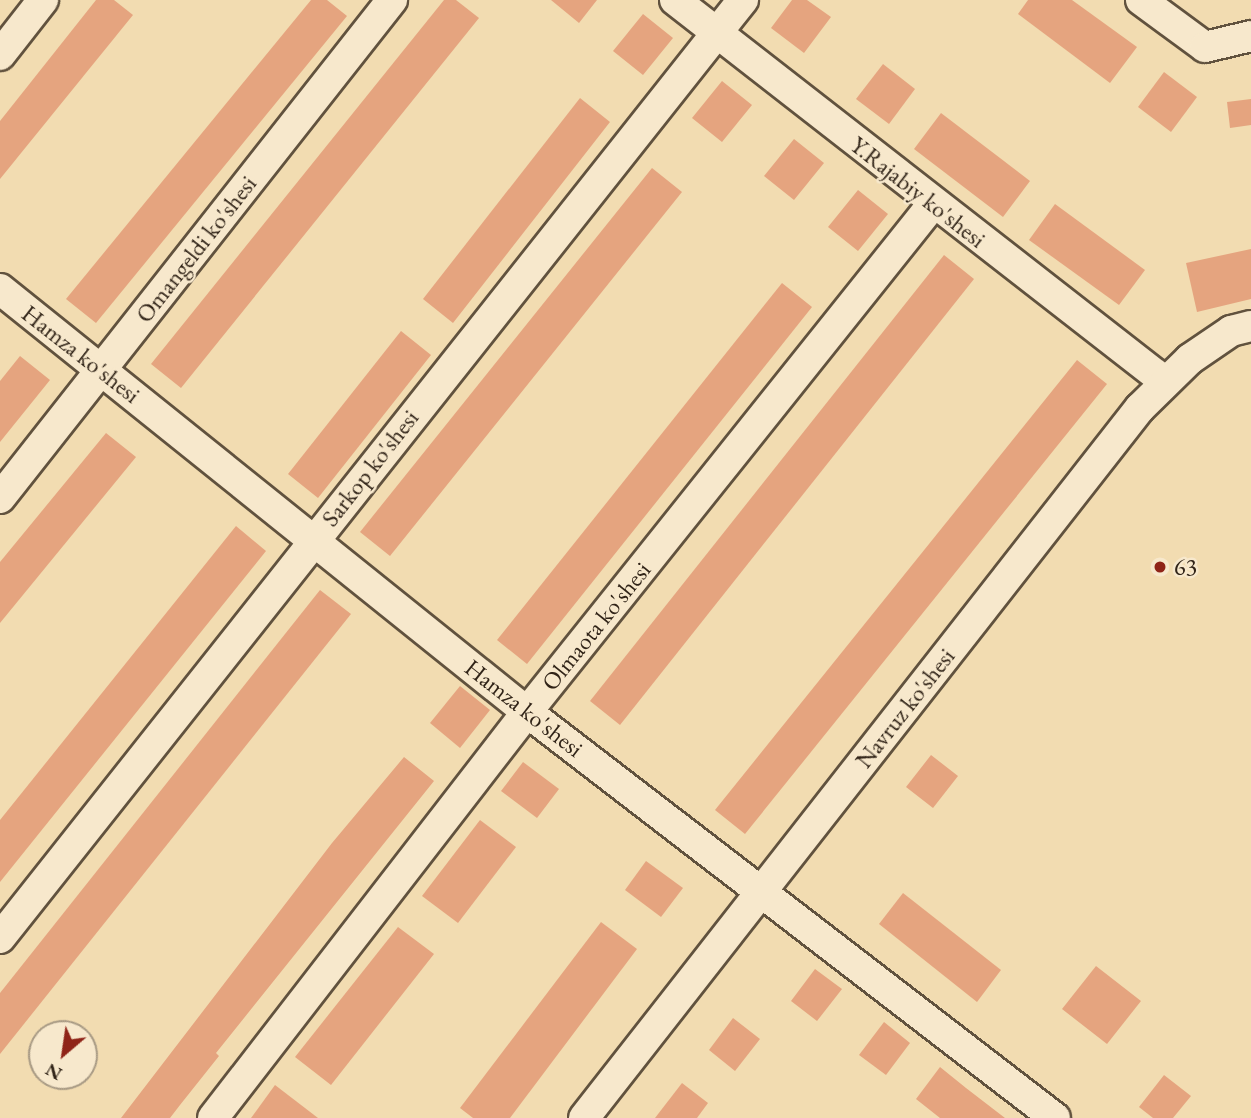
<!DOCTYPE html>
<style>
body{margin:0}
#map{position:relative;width:1251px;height:1118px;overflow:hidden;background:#f2dcb1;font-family:"EB Garamond",serif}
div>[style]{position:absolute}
.building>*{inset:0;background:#e5a47f}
.roads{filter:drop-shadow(2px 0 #61523e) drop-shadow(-2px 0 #61523e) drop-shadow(0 2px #61523e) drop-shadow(0 -2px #61523e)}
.minor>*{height:30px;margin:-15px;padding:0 15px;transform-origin:15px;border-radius:15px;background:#f7e8cc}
.dots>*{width:19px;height:19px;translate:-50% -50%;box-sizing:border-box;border:4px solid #f7e8cc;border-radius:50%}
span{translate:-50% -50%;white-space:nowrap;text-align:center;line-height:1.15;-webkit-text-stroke:5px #f7e8cc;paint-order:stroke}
.street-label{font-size:24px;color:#312418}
.poi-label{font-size:24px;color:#312418}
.left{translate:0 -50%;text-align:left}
.north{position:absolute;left:28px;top:1020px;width:70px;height:70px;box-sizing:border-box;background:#f7e8cc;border:2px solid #a89a84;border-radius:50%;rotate:209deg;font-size:19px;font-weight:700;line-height:28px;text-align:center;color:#312418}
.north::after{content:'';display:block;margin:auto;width:24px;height:32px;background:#8f2418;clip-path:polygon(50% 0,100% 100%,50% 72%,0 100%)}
</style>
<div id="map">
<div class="building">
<div style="clip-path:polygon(96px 0,114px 0,133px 15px,0 179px,0 121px)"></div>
<div style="clip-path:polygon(311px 0,327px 0,347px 16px,96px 323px,66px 299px)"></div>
<div style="clip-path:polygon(444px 0,456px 0,479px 18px,181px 388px,151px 364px)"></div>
<div style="clip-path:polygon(551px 0,597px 0,579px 23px)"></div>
<div style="clip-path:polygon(792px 0,807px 0,831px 17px,804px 53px,771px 28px)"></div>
<div style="clip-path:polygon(1028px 0,1072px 0,1137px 47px,1110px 83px,1018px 14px)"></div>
<div style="clip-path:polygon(643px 14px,673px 38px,643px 75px,613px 51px)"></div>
<div style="clip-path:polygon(883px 64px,915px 89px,889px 124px,856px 99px)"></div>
<div style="clip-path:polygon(1164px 72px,1197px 97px,1171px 132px,1138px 107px)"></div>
<div style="clip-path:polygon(722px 81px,752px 105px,722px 142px,692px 118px)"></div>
<div style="clip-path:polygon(580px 98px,610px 122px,453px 323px,423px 299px)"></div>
<div style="clip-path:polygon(1251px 99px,1251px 125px,1230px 128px,1227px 102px)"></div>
<div style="clip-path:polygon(941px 113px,1030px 181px,1003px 217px,914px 149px)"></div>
<div style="clip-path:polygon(794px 139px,824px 163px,794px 200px,764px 176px)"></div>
<div style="clip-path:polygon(652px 168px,682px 192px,390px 556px,360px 532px)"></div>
<div style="clip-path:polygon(858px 190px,888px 214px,858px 251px,828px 227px)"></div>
<div style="clip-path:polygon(1055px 204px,1145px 270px,1119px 305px,1029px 240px)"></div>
<div style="clip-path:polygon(1251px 249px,1251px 299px,1197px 312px,1186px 263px)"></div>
<div style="clip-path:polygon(944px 255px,974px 279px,620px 725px,590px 701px)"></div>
<div style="clip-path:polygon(782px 283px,812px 307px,527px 664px,497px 640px)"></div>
<div style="clip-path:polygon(401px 331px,431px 355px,318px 498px,288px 474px)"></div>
<div style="clip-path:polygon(20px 356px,50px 380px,0 442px,0 381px)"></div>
<div style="clip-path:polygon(1077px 360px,1107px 384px,745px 834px,715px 810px)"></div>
<div style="clip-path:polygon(106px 433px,136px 457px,0 623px,0 562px)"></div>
<div style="clip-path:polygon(236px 526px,266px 551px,0 882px,0 820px)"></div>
<div style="clip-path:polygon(320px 590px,351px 614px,0 1054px,0 993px)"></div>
<div style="clip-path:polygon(460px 686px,490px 710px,460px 748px,430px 723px)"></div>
<div style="clip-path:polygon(931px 755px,958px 776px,933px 808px,906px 787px)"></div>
<div style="clip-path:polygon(404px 757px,434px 781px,216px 1053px,219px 1056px,180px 1105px,170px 1118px,121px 1118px,332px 843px)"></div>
<div style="clip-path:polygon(523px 762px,559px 789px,537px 818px,501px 791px)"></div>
<div style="clip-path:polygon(480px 820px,516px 847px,458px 923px,422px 896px)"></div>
<div style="clip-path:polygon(646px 861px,683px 888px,661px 917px,625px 890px)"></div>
<div style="clip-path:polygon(903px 893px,1001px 970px,977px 1002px,879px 924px)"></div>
<div style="clip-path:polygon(601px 922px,637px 949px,510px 1118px,473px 1118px,460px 1108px)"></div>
<div style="clip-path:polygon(398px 927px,434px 954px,331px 1085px,295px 1057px)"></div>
<div style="clip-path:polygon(1096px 966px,1141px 1001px,1107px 1044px,1062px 1009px)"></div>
<div style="clip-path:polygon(815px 969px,842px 989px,817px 1021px,791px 1001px)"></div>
<div style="clip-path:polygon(733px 1018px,760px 1039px,735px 1071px,709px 1050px)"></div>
<div style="clip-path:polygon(884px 1022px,910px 1043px,886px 1075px,859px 1055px)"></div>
<div style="clip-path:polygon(940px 1067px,966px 1088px,1005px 1118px,940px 1118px,916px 1099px)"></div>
<div style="clip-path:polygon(1164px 1075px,1191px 1096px,1173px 1118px,1153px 1118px,1139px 1107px)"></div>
<div style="clip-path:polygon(682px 1083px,708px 1103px,697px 1118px,655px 1118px)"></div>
<div style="clip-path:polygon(275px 1085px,318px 1118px,251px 1118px)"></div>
</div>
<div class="roads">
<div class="minor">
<div style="left:675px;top:0;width:620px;rotate:37.92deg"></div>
<div style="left:1141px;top:0;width:79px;rotate:36.3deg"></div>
<div style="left:1205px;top:47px;width:47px;rotate:-13.4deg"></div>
<div style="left:0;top:55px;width:70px;rotate:-52deg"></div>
<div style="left:0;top:289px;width:676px;rotate:38.75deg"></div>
<div style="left:527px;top:712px;width:666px;rotate:37.56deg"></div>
<div style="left:0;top:498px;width:634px;rotate:-51.79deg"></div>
<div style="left:0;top:938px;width:1197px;rotate:-51.62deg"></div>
<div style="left:213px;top:1118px;width:513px;rotate:-52.28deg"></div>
<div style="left:527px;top:712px;width:649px;rotate:-51.38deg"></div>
<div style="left:584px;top:1118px;width:902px;rotate:-51.94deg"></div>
<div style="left:1140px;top:408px;width:70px;rotate:-44.4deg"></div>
<div style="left:1190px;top:359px;width:50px;rotate:-34.3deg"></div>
<div style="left:1231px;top:331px;width:21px;rotate:-14deg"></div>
</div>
</div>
<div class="dots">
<div style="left:1160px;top:567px;background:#8f2418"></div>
</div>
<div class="street-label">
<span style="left:918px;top:192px;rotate:38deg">Y.Rajabiy ko'shesi</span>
<span style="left:196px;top:249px;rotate:-52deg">Omangeldi ko'shesi</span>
<span style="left:81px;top:354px;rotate:38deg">Hamza ko'shesi</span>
<span style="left:370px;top:468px;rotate:-52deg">Sarkop ko'shesi</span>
<span style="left:596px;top:626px;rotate:-51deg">Olmaota ko'shesi</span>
<span style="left:524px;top:708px;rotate:38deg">Hamza ko'shesi</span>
<span style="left:905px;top:708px;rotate:-52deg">Navruz ko'shesi</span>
</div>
<div class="poi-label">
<span class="left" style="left:1174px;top:567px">63</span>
</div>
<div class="north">N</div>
</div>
